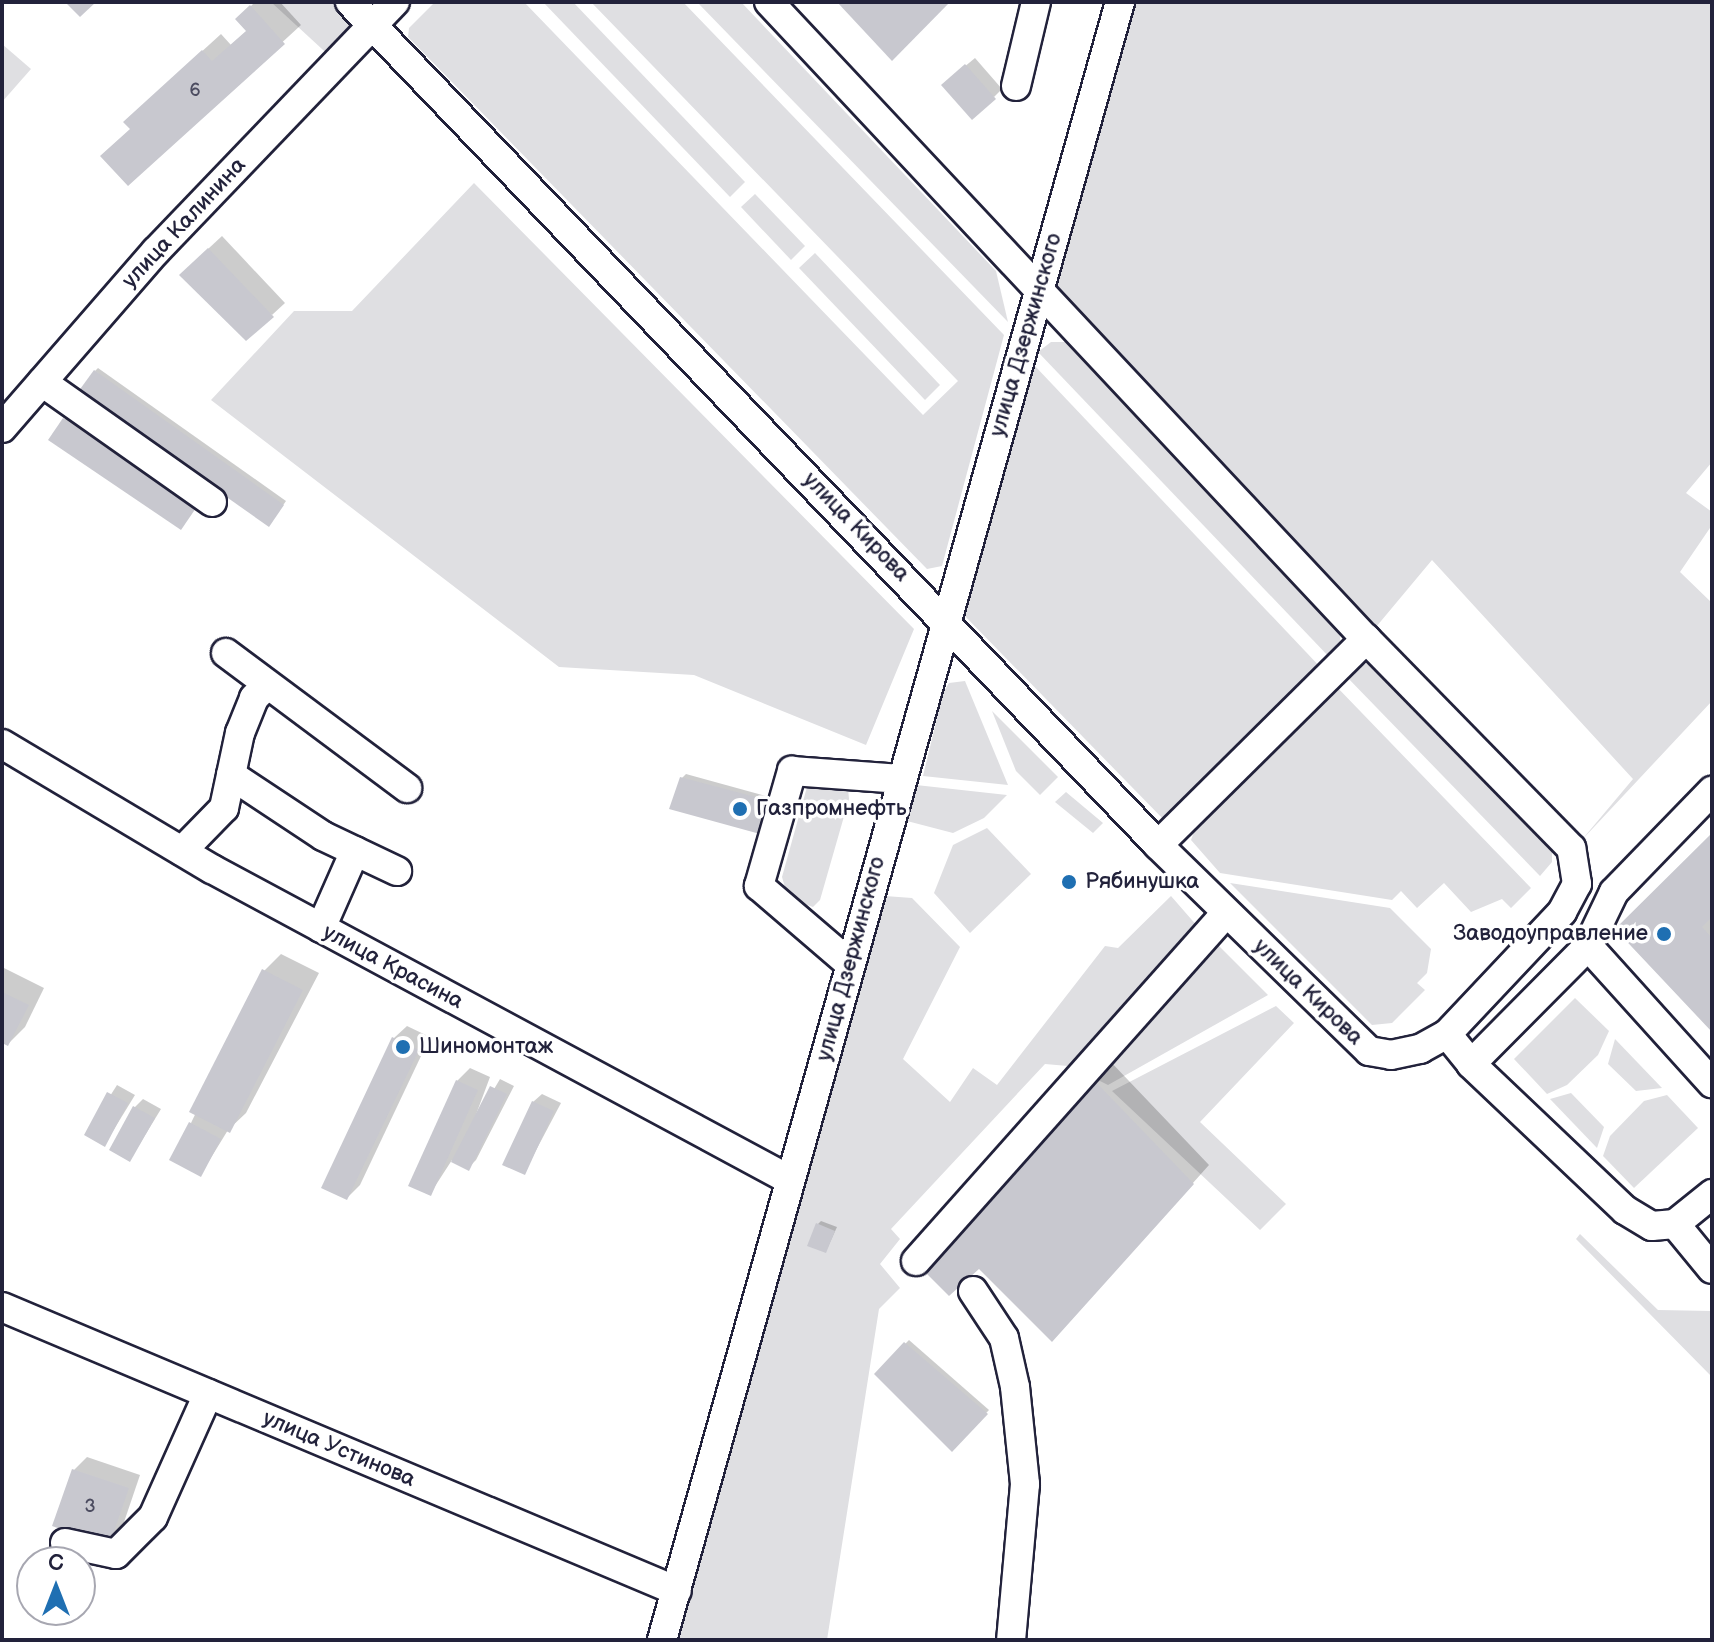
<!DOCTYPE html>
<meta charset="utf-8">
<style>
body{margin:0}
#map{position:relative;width:1714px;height:1642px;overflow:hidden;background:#fff;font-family:"Balsamiq Sans",sans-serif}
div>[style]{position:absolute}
.green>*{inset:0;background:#dfdfe2}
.shadow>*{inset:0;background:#0003}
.building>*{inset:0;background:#c8c8cf}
.roads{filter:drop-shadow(2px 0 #22223b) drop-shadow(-2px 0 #22223b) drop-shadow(0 2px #22223b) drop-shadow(0 -2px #22223b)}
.minor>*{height:28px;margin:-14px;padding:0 14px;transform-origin:14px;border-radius:14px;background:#fff}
.dots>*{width:22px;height:22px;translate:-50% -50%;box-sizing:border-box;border:4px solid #fff;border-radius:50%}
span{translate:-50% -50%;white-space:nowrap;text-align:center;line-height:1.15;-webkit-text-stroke:7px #fff;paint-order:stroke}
.number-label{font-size:18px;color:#4c4c60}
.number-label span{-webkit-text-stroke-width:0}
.street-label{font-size:22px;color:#22223b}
.poi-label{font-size:22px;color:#22223b}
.left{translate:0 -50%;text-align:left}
.right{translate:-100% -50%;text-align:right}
.frame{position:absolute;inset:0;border:4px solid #22223b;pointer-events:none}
.north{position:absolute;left:16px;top:1546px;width:80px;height:80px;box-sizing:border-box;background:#fff;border:2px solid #a7a7b1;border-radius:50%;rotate:0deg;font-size:22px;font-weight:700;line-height:32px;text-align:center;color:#22223b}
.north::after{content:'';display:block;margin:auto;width:28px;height:36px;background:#1f6fb2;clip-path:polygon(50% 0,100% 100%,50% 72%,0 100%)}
</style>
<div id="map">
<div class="green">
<div style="clip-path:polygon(271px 2px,350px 2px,372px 24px,335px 61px)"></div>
<div style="clip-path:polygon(435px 2px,524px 2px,923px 415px,958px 381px,591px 2px,683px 2px,1004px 335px,942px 566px,927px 569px,408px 37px,409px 28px)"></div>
<div style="clip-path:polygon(543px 2px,573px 2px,745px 182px,730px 197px)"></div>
<div style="clip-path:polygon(697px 2px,741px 2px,996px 271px,1008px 322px)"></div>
<div style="clip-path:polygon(1120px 2px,1712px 2px,1712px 462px,1686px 493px,1712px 512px,1712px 525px,1680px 572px,1712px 603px,1712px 701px,1580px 842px,1633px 779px,1432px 560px,1366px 639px,1039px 290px)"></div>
<div style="clip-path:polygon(2px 44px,31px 69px,2px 102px)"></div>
<div style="clip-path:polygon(474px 183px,914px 629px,866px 745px,694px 675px,559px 667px,211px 400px,294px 311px,352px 311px)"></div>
<div style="clip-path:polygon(755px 194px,805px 246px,791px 260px,741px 207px)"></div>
<div style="clip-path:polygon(815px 253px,940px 385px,925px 400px,799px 268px)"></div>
<div style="clip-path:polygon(1051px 342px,1069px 342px,1082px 352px,1339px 627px,1341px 647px,1331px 659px,1038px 352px)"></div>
<div style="clip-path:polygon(1034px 365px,1323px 670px,1167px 823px,961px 612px)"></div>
<div style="clip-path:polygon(1372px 661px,1552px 846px,1552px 862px,1540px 876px,1344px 674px)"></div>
<div style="clip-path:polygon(965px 681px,1008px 785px,923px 776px,943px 693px,949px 683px)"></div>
<div style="clip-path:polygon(1333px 683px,1531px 888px,1511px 908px,1502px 899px,1471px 912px,1444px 883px,1417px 908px,1401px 891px,1392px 900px,1220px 873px,1191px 840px,1195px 829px)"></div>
<div style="clip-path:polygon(992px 711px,1058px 777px,1040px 795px,1016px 771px)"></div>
<div style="clip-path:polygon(821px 779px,848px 788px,849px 799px,820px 900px,813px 907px,788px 898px,782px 877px,807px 787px)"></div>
<div style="clip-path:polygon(916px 785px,1007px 795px,984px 818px,953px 833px,907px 821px)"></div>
<div style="clip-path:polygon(1066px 792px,1103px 823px,1093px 833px,1055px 802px)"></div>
<div style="clip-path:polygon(987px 828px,1031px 874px,970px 933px,934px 893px,953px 845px)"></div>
<div style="clip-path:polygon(1230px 883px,1390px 908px,1431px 949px,1427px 973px,1417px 983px,1425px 990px,1392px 1023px,1372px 1025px)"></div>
<div style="clip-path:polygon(885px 896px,912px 898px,960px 947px,903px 1059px,950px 1102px,973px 1068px,997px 1085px,1105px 946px,1118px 948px,1171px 896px,1198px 927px,1068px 1066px,1045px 1064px,891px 1229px,900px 1239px,880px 1264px,900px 1288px,879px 1309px,827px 1640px,671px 1640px)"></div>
<div style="clip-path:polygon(1211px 938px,1268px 995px,1108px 1085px,1090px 1076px)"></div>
<div style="clip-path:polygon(1575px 998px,1609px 1031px,1598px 1055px,1567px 1085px,1547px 1094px,1514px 1059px)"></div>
<div style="clip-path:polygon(1276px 1006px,1294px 1023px,1200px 1122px,1286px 1204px,1260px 1230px,1112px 1091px)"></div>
<div style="clip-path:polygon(1615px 1039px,1662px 1088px,1636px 1091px,1608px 1064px)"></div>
<div style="clip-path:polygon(1571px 1093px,1604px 1127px,1597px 1148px,1550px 1099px)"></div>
<div style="clip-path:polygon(1667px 1095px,1698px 1128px,1634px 1188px,1603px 1156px,1610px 1136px,1644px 1101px)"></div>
<div style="clip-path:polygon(1580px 1234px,1658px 1310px,1712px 1311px,1712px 1377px,1576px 1239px)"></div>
</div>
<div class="shadow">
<div style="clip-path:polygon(255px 2px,280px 2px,301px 25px,128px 184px,132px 128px,143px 105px,221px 34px,231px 45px,248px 30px,238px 19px)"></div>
<div style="clip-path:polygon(975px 58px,1002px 89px,994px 97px,952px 77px)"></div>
<div style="clip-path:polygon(222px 236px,285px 303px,272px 315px,194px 262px)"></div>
<div style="clip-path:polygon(98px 368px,286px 501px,272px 521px,95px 371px)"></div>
<div style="clip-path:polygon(68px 416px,198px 503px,184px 524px,64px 420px)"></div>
<div style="clip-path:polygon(686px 774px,773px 798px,763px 828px,682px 778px)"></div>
<div style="clip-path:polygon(1712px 836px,1712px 1029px,1618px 929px)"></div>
<div style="clip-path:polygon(281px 954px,319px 973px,246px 1113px,228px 1130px,201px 1174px,191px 1123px,264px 971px)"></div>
<div style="clip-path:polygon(2px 967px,44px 988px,25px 1027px,8px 1044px,2px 1041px)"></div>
<div style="clip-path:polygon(407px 1026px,430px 1037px,360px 1185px,347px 1198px,394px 1038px)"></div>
<div style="clip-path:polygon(1109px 1060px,1209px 1165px,1069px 1322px,979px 1266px,949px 1293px)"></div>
<div style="clip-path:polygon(470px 1068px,490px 1077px,471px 1128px,500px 1079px,514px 1086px,476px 1160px,468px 1168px,452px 1160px,430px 1194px,457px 1081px)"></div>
<div style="clip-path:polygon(117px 1085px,135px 1095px,105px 1144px,86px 1134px)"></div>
<div style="clip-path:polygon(542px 1094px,561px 1103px,524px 1173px,533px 1102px)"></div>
<div style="clip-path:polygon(143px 1099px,161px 1109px,130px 1160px,135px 1107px)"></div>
<div style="clip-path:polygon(821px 1221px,837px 1227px,826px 1251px,818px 1224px)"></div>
<div style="clip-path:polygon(909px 1340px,989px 1410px,952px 1449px,876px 1374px)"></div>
<div style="clip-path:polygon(87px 1457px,140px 1475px,121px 1531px,108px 1544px,54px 1525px,74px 1470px)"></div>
</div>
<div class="building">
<div style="clip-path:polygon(65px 2px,96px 2px,80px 17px)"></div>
<div style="clip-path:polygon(837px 2px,950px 2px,892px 61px)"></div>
<div style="clip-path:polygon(250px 5px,285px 44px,128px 186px,100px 156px,130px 129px,123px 122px,202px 50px,212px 61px,246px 31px,235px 19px)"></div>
<div style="clip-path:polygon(965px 64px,996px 99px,972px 120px,941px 85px)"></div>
<div style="clip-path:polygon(208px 248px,274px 317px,246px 341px,179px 275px)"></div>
<div style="clip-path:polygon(94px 370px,284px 505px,269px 527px,78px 392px)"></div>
<div style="clip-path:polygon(63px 418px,196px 508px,181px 530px,48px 440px)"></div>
<div style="clip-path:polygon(680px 777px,771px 801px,760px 834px,669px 809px)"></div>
<div style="clip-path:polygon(1712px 833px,1712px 917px,1702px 927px,1712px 938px,1712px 1032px,1615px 929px)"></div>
<div style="clip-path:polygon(262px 969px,303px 990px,230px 1133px,189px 1112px)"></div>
<div style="clip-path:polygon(2px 992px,29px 1005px,8px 1046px,2px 1043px)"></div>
<div style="clip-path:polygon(392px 1037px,419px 1050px,347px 1200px,321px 1188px)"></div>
<div style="clip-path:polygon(1090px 1076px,1194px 1184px,1052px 1342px,979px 1269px,949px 1296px,920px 1267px)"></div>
<div style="clip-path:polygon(456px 1080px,478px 1090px,431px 1196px,408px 1186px)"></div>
<div style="clip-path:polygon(490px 1086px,507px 1094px,469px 1171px,451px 1162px)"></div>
<div style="clip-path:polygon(107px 1092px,128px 1103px,105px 1147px,84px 1135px)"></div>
<div style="clip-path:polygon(532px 1101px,554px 1111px,525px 1175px,502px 1165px)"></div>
<div style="clip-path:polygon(133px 1106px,155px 1118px,130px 1162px,109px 1150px)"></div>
<div style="clip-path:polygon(189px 1122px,221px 1139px,201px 1177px,169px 1160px)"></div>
<div style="clip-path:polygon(816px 1223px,835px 1231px,826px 1253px,807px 1246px)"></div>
<div style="clip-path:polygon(904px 1342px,988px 1414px,952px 1452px,874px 1374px)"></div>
<div style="clip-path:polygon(72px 1469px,129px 1488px,109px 1546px,52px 1526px)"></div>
</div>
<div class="roads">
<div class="minor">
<div style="left:350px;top:2px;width:1168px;rotate:46.21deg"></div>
<div style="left:1158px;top:845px;width:295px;rotate:44.3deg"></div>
<div style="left:1369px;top:1051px;width:22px;rotate:10deg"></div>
<div style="left:1391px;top:1055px;width:30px;rotate:-12deg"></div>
<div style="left:1420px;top:1049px;width:31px;rotate:-29deg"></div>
<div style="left:1447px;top:1034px;width:168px;rotate:-46.7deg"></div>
<div style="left:1562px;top:912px;width:32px;rotate:-62deg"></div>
<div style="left:1577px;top:884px;width:36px;rotate:-99deg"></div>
<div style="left:1571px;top:848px;width:293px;rotate:-134.4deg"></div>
<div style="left:1366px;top:639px;width:873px;rotate:-133.14deg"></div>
<div style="left:1016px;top:86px;width:86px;rotate:-76.6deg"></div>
<div style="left:42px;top:382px;width:208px;rotate:35.2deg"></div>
<div style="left:2px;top:428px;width:235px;rotate:-49deg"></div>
<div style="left:156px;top:251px;width:345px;rotate:-46.2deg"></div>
<div style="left:226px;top:653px;width:226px;rotate:36.7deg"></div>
<div style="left:2px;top:744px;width:244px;rotate:30.8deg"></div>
<div style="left:212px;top:869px;width:656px;rotate:28.28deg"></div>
<div style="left:231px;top:775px;width:110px;rotate:33.5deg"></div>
<div style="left:323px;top:836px;width:82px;rotate:25.3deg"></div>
<div style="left:1158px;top:845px;width:293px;rotate:-44.7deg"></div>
<div style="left:182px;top:851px;width:60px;rotate:-45.7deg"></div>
<div style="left:224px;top:808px;width:77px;rotate:-78deg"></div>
<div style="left:240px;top:733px;width:38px;rotate:-68deg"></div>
<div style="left:254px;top:698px;width:18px;rotate:-45deg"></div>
<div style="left:321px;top:928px;width:84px;rotate:-66.2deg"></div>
<div style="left:1588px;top:946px;width:60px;rotate:-64.3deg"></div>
<div style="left:1614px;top:892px;width:141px;rotate:-45.9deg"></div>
<div style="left:850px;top:964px;width:120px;rotate:-139.4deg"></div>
<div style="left:759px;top:886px;width:120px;rotate:-74deg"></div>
<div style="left:792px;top:771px;width:109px;rotate:4.2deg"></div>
<div style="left:1447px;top:1034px;width:38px;rotate:51deg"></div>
<div style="left:1471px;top:1064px;width:212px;rotate:43.5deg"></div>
<div style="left:1625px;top:1210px;width:31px;rotate:31deg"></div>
<div style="left:1652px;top:1226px;width:23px;rotate:-5deg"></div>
<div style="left:1675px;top:1224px;width:48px;rotate:-39deg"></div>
<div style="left:1471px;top:1064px;width:166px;rotate:-45.2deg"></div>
<div style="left:1588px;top:946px;width:185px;rotate:47.9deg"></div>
<div style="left:1675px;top:1224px;width:58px;rotate:50.6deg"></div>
<div style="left:916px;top:1261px;width:466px;rotate:-48.3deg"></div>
<div style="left:973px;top:1291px;width:56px;rotate:56.6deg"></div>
<div style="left:1004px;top:1338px;width:50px;rotate:77.3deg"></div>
<div style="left:1015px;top:1387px;width:98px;rotate:84.1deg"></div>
<div style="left:1025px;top:1484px;width:157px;rotate:95.1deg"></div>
<div style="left:2px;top:1307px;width:732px;rotate:22.82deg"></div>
<div style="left:65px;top:1543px;width:52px;rotate:12.2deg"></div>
<div style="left:116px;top:1554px;width:52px;rotate:-45deg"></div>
<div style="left:153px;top:1517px;width:135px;rotate:-65.9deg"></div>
<div style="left:662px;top:1640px;width:1701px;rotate:-74.38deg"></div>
</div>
</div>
<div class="dots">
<div style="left:740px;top:809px;background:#1f6fb2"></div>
<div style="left:1069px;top:882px;background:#1f6fb2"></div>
<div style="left:1664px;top:934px;background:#1f6fb2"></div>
<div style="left:403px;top:1047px;background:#1f6fb2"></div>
</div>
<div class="number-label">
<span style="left:195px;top:91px">6</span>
<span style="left:90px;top:1507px">3</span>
</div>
<div class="street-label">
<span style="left:184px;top:223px;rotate:-47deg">улица Калинина</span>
<span style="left:1026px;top:335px;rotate:-74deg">улица Дзержинского</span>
<span style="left:856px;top:527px;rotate:46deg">улица Кирова</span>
<span style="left:851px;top:959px;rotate:-75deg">улица Дзержинского</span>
<span style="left:393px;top:967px;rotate:28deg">улица Красина</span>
<span style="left:1308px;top:992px;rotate:44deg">улица Кирова</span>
<span style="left:339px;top:1449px;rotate:23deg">улица Устинова</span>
</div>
<div class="poi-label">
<span class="left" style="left:756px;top:809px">Газпромнефть</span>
<span class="left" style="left:1085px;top:882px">Рябинушка</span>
<span class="right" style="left:1648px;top:934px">Заводоуправление</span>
<span class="left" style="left:419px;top:1047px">Шиномонтаж</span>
</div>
<div class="frame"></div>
<div class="north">С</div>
</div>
